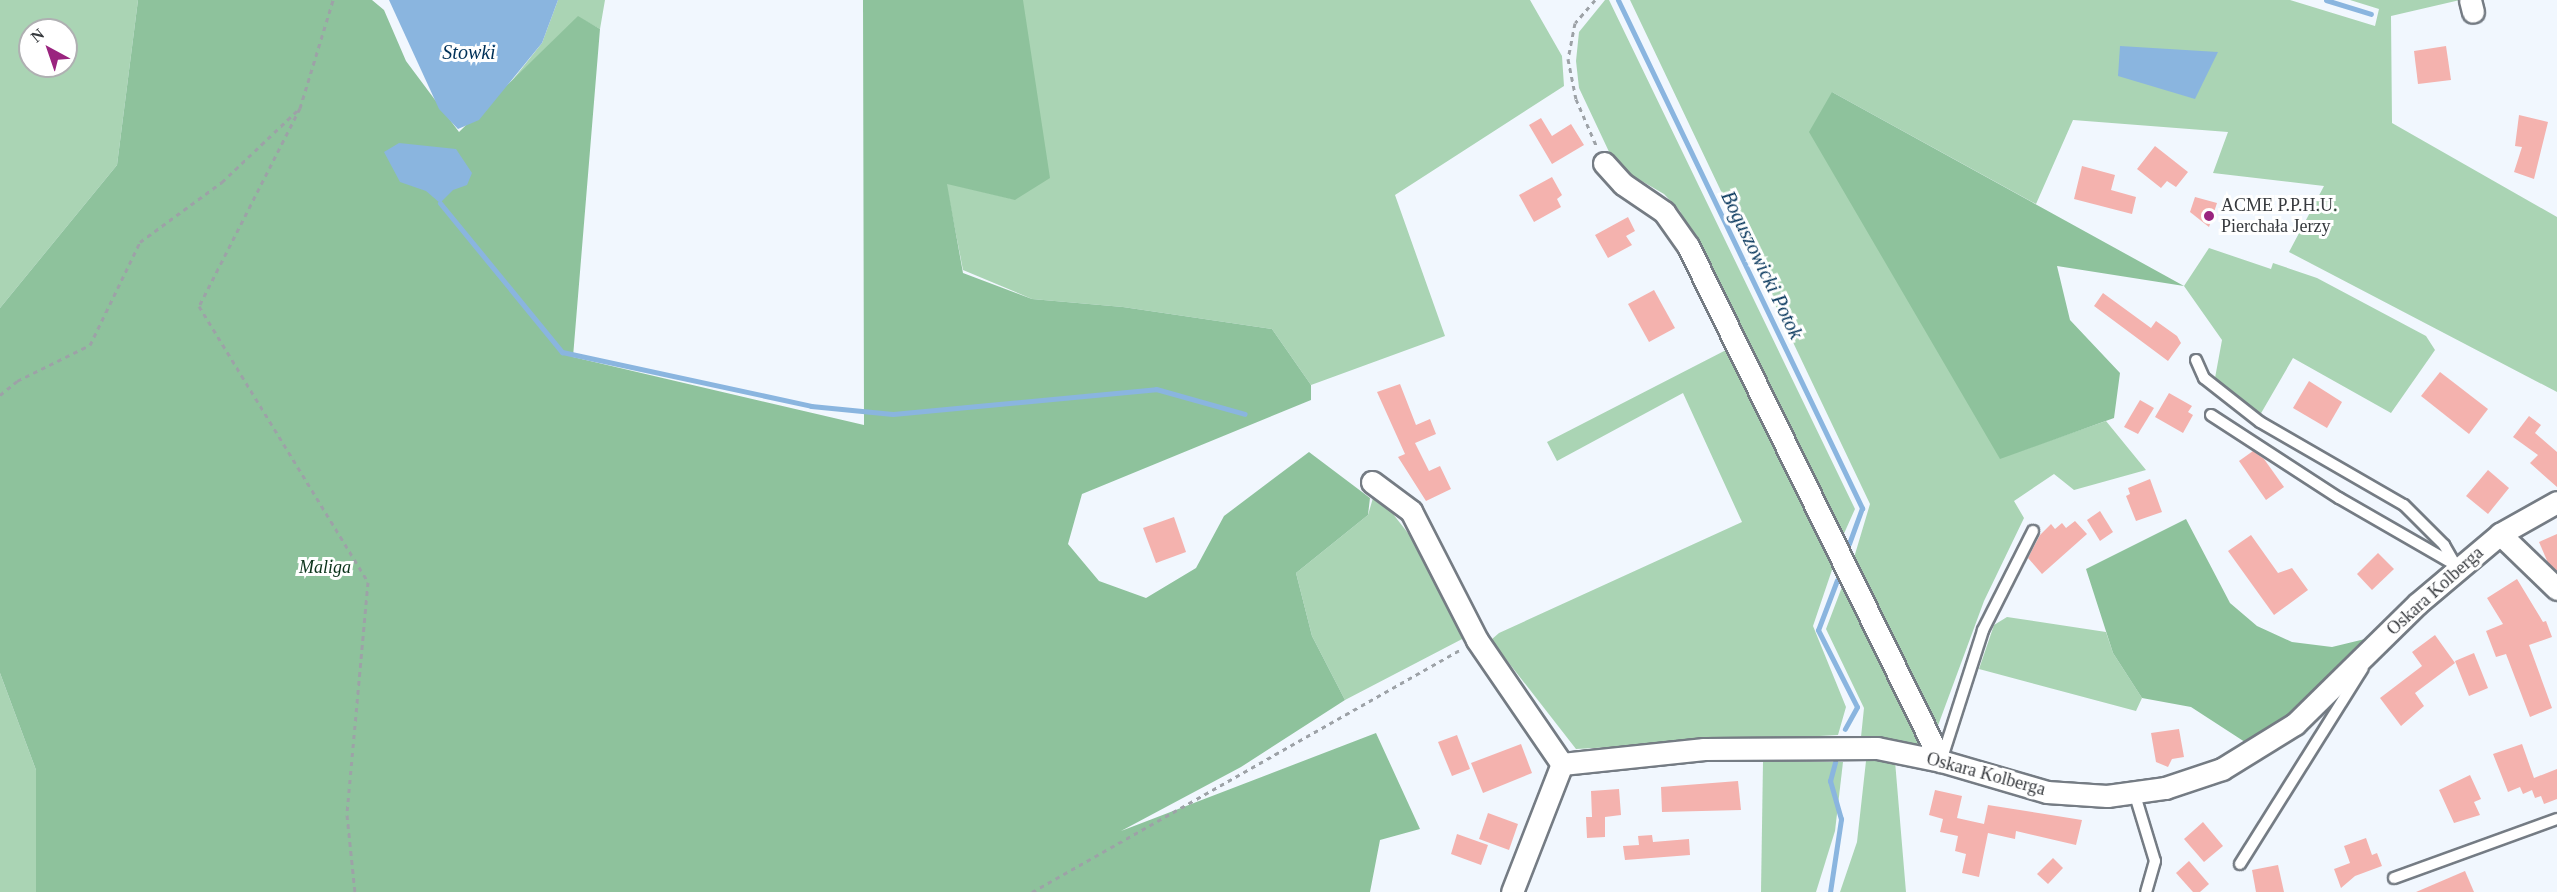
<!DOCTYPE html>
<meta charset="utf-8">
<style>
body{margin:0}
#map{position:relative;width:2557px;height:892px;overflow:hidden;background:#f1f7fe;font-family:"Times New Roman",serif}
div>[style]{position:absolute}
.green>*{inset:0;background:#aad4b4}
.forest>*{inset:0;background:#8ec29c}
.water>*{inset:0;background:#8ab5df}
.stream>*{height:5px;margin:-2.5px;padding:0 2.5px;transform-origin:2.5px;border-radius:2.5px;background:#8ab5df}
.building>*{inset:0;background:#f4b2ae}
.path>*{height:3px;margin-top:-1.5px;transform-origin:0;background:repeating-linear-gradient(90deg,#9da2a7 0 4.5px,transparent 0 9px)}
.roads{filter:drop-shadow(2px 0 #757c84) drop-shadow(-2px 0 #757c84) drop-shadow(0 2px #757c84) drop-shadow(0 -2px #757c84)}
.lane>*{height:10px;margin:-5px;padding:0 5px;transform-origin:5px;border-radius:5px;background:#fff}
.street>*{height:21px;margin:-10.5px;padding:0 10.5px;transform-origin:10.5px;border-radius:10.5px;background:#fff}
.dots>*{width:16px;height:16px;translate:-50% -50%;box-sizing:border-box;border:3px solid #fff;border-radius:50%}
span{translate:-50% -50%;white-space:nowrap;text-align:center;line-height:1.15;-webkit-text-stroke:6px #fff;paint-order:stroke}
.poi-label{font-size:18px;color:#373a3e}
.left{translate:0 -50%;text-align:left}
.park-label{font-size:18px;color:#0a331a;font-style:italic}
.street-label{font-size:18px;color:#373a3e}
.water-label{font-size:20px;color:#003158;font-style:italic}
.north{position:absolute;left:18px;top:18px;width:60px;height:60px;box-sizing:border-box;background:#fff;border:2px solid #afb0b2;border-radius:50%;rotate:320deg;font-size:16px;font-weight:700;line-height:24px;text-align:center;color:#373a3e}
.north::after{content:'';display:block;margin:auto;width:21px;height:27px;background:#9a247f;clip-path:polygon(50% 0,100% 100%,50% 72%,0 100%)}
</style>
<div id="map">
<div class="green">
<div style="clip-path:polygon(evenodd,0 0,138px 0,117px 165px,0 308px,0 0,30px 30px,66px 30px,66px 66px,30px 66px,30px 30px)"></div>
<div style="clip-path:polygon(558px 0,605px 0,600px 29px,578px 17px,511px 82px,542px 43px)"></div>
<div style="clip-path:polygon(1008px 0,1530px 0,1562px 56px,1564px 86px,1395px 195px,1445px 336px,1311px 385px,1272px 329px,1123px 307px,1032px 299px,963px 270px,946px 183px,1013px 199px)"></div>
<div style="clip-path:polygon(1605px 0,1609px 0,1855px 509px,1842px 538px,1800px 462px,1680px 211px,1664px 194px,1626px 172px,1611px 156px,1579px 88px,1576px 61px,1579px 32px)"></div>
<div style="clip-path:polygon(1630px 0,2290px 0,2375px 26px,2379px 9px,2350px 0,2460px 0,2391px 16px,2392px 123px,2557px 217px,2557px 392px,2289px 252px,2324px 186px,2213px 173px,2228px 132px,2073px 120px,2036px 204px,1832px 92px,2000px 458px,2106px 421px,2146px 470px,2074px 490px,2054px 474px,2014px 501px,2024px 518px,1984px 601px,1936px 731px,1853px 561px,1870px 504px)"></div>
<div style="clip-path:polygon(2209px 248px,2271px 269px,2273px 263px,2317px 278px,2426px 336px,2435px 350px,2391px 413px,2293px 358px,2260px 415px,2215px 378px,2222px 340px,2184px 286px)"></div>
<div style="clip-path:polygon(1728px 349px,1834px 564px,1813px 626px,1846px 707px,1838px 735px,1576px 749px,1491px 640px,1499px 633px,1742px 522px,1683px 393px,1557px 461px,1547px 442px)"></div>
<div style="clip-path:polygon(1375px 491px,1422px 551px,1466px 637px,1345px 700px,1312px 636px,1296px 573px,1368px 515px)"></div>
<div style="clip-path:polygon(1845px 579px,1926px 749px,1861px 737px,1864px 708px,1826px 629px)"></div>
<div style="clip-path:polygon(2007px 617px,2106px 632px,2113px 653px,2142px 698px,2136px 711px,1979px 669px,1994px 625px)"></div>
<div style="clip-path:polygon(0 673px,36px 770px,36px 892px,0 892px)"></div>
<div style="clip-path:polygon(1763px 761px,1843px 762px,1835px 831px,1816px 892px,1761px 892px)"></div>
<div style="clip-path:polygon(1866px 761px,1895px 761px,1906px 892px,1840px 892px,1857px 842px)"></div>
</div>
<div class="forest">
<div style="clip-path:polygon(138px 0,372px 0,384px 10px,406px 61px,459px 132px,578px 16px,600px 29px,573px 357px,864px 425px,863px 0,1023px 0,1050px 178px,1015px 200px,947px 184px,963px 273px,1032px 299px,1123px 307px,1272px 329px,1311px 385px,1311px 400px,1082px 494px,1068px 544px,1099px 581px,1146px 598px,1196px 568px,1224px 516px,1309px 452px,1370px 498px,1368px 515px,1296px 573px,1312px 636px,1345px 700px,1241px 767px,1121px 831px,1376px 733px,1420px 829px,1380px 840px,1370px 892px,36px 892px,36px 770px,0 673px,0 308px,117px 165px)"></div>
<div style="clip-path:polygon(1832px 92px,2184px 286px,2057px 266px,2070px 320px,2120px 373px,2114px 418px,2000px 459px,1809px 132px)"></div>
<div style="clip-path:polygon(2186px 519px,2230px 603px,2257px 626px,2292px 642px,2332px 647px,2365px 639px,2286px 720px,2248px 744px,2191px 707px,2142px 698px,2113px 653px,2086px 569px)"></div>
</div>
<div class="water">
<div style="clip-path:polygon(389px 0,558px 0,542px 43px,479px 120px,458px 129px,439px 109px)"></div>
<div style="clip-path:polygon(2120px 46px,2218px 52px,2195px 99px,2118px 76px)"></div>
<div style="clip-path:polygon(399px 143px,456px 149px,472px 173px,467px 185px,453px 190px,440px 203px,426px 191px,400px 182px,384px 152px)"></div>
</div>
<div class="stream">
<div style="left:1618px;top:0;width:564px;rotate:64.34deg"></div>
<div style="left:1862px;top:508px;width:38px;rotate:110deg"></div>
<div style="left:2326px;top:0;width:47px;rotate:17.3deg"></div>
<div style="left:440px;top:203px;width:193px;rotate:50.7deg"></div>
<div style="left:562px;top:352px;width:255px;rotate:12.2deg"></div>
<div style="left:811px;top:406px;width:82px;rotate:5.6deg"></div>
<div style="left:893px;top:414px;width:264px;rotate:-5.4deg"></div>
<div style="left:1156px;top:389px;width:92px;rotate:15.7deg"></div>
<div style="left:1837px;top:580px;width:53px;rotate:110.8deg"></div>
<div style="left:1818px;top:630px;width:86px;rotate:63.1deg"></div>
<div style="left:1857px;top:707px;width:25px;rotate:119deg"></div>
<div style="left:1830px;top:892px;width:74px;rotate:-81.4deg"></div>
<div style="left:1841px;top:819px;width:40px;rotate:-106deg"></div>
<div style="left:1830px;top:781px;width:20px;rotate:-75deg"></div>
</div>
<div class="building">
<div style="clip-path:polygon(2446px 46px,2451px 80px,2418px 84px,2414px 51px)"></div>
<div style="clip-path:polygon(2519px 115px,2548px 122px,2534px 179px,2514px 172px,2522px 147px,2515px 146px)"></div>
<div style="clip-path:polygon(1541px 118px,1552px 136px,1571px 124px,1584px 145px,1552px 164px,1529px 125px)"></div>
<div style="clip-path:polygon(2155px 146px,2188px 172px,2176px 187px,2167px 181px,2161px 188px,2137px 169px)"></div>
<div style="clip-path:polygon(2082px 166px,2115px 175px,2111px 190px,2136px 197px,2132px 214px,2074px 199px)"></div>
<div style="clip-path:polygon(1552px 177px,1562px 195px,1557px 199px,1561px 207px,1534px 222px,1519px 195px)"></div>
<div style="clip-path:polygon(2195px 197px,2217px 203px,2209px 227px,2190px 212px)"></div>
<div style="clip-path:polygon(1628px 217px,1635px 231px,1626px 236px,1632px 245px,1608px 258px,1595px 235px)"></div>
<div style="clip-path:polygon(1654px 290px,1675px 328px,1649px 342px,1628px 304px)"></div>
<div style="clip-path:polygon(2103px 293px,2151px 328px,2156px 321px,2177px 336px,2181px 343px,2168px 361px,2094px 306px)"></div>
<div style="clip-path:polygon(2440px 372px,2488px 409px,2469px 434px,2421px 396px)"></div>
<div style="clip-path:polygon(2309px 381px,2342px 402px,2327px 428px,2293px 408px)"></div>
<div style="clip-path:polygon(1400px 384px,1416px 425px,1430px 419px,1436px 434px,1415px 443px,1429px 471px,1440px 466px,1451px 489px,1426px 501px,1398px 457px,1405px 454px,1377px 392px)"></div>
<div style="clip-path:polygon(2169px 393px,2192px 406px,2188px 412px,2193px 415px,2183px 433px,2155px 417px)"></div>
<div style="clip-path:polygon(2140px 400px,2154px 408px,2138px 434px,2124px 427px)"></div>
<div style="clip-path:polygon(2529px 416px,2541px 425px,2535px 433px,2557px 452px,2557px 487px,2530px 463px,2538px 455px,2513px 437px)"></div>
<div style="clip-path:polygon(2253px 451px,2264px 459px,2284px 487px,2266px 500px,2239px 461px)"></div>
<div style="clip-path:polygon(2488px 470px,2509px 488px,2488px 514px,2466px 496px)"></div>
<div style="clip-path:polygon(2150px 479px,2162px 512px,2136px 521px,2126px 496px,2130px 494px,2128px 488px)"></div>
<div style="clip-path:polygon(2100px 511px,2113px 532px,2100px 541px,2087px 520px)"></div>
<div style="clip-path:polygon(1174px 517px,1186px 552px,1156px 563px,1143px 528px)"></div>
<div style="clip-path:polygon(2075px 521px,2087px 534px,2042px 574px,2028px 558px,2040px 535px,2051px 524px,2055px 529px,2062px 523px,2066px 528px)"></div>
<div style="clip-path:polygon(2557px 534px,2557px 571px,2548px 563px,2539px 542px)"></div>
<div style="clip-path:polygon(2251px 535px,2278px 573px,2292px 568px,2308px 590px,2274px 615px,2228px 551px)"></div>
<div style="clip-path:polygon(2378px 553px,2394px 569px,2372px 590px,2357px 574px)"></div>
<div style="clip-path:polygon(2517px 579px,2543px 622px,2546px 621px,2552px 637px,2529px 645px,2552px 708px,2530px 717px,2506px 654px,2496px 657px,2486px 631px,2503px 624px,2487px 598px)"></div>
<div style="clip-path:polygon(2435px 635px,2455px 663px,2415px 693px,2424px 706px,2401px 726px,2380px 698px,2422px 666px,2412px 652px)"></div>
<div style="clip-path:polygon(2474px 653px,2488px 688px,2469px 696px,2455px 661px)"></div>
<div style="clip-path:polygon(2179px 729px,2184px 757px,2172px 759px,2168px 767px,2156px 762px,2151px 733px)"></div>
<div style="clip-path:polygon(1457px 735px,1470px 769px,1452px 776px,1438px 742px)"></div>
<div style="clip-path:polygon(1521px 744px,1532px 773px,1483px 793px,1471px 763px)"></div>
<div style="clip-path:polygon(2522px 744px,2534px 778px,2557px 769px,2557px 799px,2544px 804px,2541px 796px,2535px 798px,2532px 790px,2523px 794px,2520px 787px,2508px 792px,2493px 754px)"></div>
<div style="clip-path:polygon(2470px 775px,2481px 799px,2474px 802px,2480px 815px,2454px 823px,2439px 790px)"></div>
<div style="clip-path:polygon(1738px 781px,1741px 810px,1662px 812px,1661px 787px)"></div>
<div style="clip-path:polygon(1619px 789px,1621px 815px,1605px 817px,1605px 837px,1587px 838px,1586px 817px,1592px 817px,1591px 791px)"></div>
<div style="clip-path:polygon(1935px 790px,1962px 796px,1957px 818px,1984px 824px,1988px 805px,2082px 820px,2076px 845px,2016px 831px,2015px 839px,1988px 833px,1979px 877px,1962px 873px,1966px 854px,1955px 851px,1958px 836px,1940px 832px,1943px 819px,1929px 815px)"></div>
<div style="clip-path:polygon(1488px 813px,1518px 824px,1509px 850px,1479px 839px)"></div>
<div style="clip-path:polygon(2203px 822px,2223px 846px,2204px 862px,2184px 839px)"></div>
<div style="clip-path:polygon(1457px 834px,1488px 845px,1481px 865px,1451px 854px)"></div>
<div style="clip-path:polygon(1652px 835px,1653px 842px,1689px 839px,1690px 855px,1625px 860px,1623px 846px,1639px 845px,1638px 836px)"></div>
<div style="clip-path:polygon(2366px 838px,2372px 855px,2377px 853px,2382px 866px,2355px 876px,2341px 888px,2334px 869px,2350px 863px,2344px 846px)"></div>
<div style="clip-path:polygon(2053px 858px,2063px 868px,2048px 884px,2037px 874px)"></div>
<div style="clip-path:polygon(2189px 861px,2209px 884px,2200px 892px,2193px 892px,2176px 873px)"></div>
<div style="clip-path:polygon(2278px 865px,2284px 892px,2256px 892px,2252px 870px)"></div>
<div style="clip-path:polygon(2465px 871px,2474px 892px,2416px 892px)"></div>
</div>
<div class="path">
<div style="left:1595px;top:0;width:30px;rotate:131deg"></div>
<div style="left:1575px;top:23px;width:37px;rotate:101deg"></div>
<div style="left:1568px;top:59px;width:41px;rotate:78.7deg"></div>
<div style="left:1576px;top:99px;width:50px;rotate:66.5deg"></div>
<div style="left:300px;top:108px;width:113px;rotate:-73deg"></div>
<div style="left:0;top:395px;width:22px;rotate:-39deg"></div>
<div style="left:17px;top:381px;width:81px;rotate:-26.3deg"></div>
<div style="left:90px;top:345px;width:114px;rotate:-64.1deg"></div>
<div style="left:140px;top:242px;width:102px;rotate:-36.2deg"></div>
<div style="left:222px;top:182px;width:108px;rotate:-43.5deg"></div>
<div style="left:300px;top:108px;width:222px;rotate:117deg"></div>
<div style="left:199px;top:306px;width:324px;rotate:58.5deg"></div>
<div style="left:368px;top:582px;width:234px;rotate:95.2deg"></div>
<div style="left:347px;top:815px;width:77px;rotate:84.1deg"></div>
<div style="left:1032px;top:892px;width:493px;rotate:-29.5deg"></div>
</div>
<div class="roads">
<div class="lane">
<div style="left:2196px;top:360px;width:20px;rotate:66deg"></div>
<div style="left:2204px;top:378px;width:71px;rotate:38.2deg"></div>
<div style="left:2260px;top:422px;width:166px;rotate:30deg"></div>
<div style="left:2404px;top:505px;width:57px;rotate:45deg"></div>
<div style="left:2444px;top:545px;width:28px;rotate:60deg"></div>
<div style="left:2211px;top:415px;width:153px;rotate:33deg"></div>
<div style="left:2339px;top:498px;width:130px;rotate:29.9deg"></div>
<div style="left:1942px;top:758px;width:134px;rotate:-72.2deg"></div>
<div style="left:1983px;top:630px;width:111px;rotate:-63.2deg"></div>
<div style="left:2134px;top:792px;width:72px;rotate:73.1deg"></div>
<div style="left:2155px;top:861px;width:32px;rotate:106deg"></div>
<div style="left:2240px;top:864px;width:231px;rotate:-57.9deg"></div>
<div style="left:2394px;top:878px;width:173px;rotate:-19.9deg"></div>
</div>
<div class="street">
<div style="left:2470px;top:0;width:12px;rotate:76deg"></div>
<div style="left:1604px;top:163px;width:28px;rotate:48deg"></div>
<div style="left:1623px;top:184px;width:50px;rotate:34.3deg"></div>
<div style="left:1664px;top:212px;width:42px;rotate:54.8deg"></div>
<div style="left:1688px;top:246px;width:574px;rotate:63.84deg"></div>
<div style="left:1372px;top:482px;width:49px;rotate:36.6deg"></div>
<div style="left:1411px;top:511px;width:145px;rotate:62.9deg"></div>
<div style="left:1477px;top:640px;width:150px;rotate:55.6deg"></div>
<div style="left:2500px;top:534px;width:79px;rotate:44deg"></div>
<div style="left:1512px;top:892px;width:137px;rotate:-68.7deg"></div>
<div style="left:1562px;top:764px;width:143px;rotate:-6deg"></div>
<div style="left:1704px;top:749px;width:173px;rotate:-0.3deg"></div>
<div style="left:1877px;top:748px;width:65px;rotate:11.5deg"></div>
<div style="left:1941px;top:761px;width:110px;rotate:16.3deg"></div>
<div style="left:2047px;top:792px;width:60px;rotate:3.8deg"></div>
<div style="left:2107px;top:796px;width:59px;rotate:-7.9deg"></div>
<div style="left:2165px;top:788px;width:60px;rotate:-18.4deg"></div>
<div style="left:2222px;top:769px;width:86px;rotate:-31.7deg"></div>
<div style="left:2295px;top:724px;width:171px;rotate:-44.5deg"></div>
<div style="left:2417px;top:604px;width:109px;rotate:-40.1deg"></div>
<div style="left:2500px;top:534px;width:65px;rotate:-29.3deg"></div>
</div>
</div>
<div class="dots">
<div style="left:2209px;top:216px;background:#9a247f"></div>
</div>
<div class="poi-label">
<span class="left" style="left:2221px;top:216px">ACME P.P.H.U.<br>Pierchała Jerzy</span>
</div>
<div class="park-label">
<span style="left:325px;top:567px">Maliga</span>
</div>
<div class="street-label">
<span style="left:2435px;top:591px;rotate:-42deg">Oskara Kolberga</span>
<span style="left:1986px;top:774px;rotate:15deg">Oskara Kolberga</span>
</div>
<div class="water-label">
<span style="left:469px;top:52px">Stowki</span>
<span style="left:1762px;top:265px;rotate:64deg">Boguszowicki Potok</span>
</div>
<div class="north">N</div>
</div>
